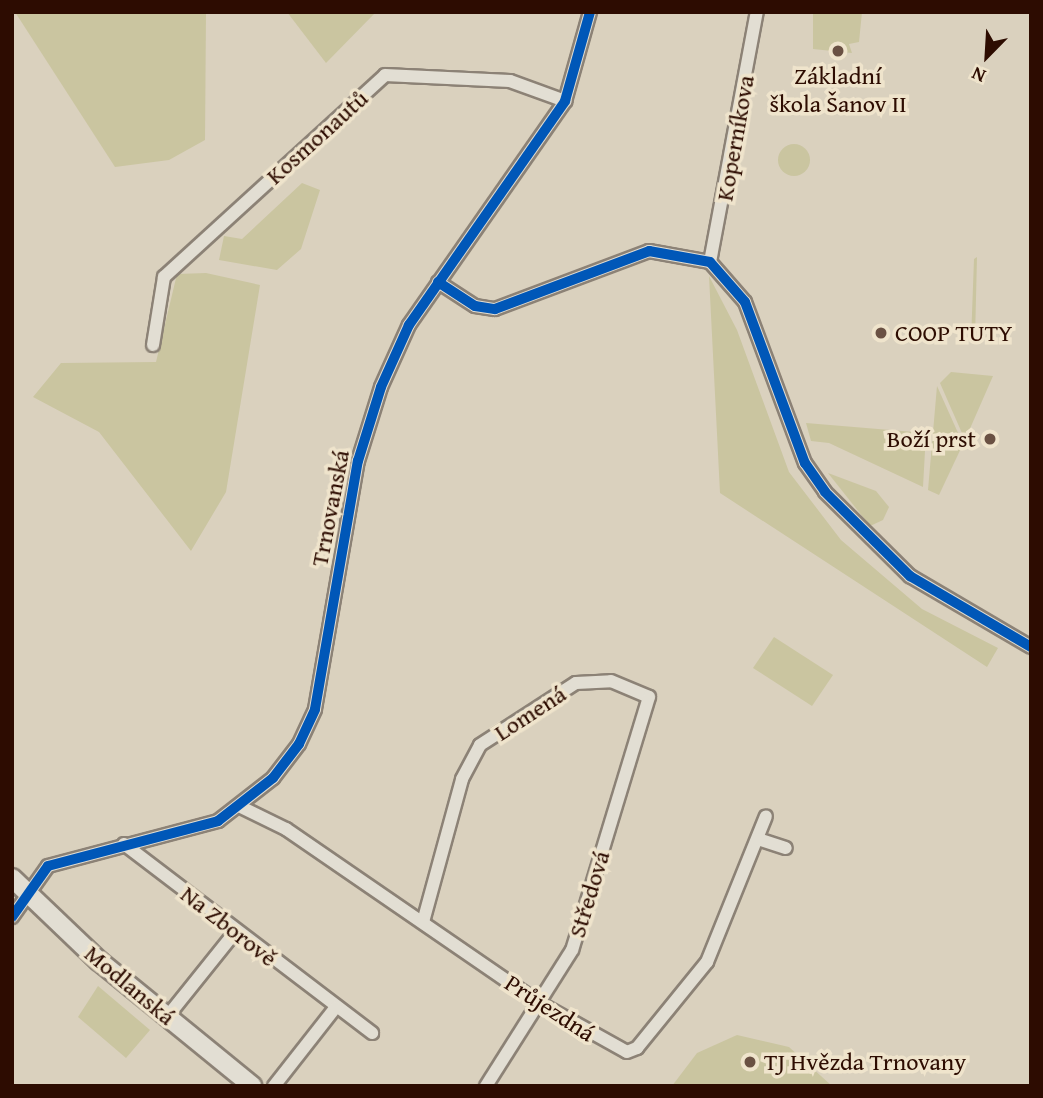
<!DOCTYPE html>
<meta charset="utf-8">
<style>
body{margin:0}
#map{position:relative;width:1043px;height:1098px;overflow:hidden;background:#dad1be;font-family:"Gentium Book Plus",serif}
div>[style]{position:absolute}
.green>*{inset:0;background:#cac5a0}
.round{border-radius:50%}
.roads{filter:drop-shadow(2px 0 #8c8276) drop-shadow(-2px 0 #8c8276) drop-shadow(0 2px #8c8276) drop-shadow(0 -2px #8c8276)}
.street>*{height:12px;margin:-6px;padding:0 6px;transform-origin:6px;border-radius:6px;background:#e2ded3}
.secondary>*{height:18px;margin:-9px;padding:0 9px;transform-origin:9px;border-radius:9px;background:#e2ded3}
.cycleway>*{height:10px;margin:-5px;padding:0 5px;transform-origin:5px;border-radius:5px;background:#0057b8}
.dots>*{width:19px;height:19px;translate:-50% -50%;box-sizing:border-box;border:4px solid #efe4cc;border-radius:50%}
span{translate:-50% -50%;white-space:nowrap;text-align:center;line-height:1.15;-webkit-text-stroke:7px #efe4cc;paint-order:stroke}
.poi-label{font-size:24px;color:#2d0c01}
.left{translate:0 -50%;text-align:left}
.right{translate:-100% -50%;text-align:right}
.street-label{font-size:24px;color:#2d0c01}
.frame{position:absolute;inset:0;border:14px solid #2d0c01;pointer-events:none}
.north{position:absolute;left:952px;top:21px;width:70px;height:70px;-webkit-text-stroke:5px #efe4cc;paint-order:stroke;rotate:204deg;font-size:19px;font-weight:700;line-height:28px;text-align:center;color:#2d0c01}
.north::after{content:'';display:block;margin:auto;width:24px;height:32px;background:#2d0c01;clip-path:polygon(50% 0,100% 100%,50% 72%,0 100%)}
</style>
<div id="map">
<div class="green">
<div style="clip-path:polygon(15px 12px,206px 12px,205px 140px,169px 160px,115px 167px)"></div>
<div style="clip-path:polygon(287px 12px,376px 12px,326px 63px)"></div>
<div style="clip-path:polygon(813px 12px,862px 12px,859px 42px,849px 44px,852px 53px,813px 49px)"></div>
<div class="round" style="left:778px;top:144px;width:32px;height:32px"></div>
<div style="clip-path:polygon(302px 183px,320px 190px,301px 249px,277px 270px,219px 260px,224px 236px,242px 239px)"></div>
<div style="clip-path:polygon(977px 257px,975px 339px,971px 341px,974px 259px)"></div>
<div style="clip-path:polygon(206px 273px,260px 285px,226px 492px,191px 551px,99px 432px,33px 397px,61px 363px,156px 362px,177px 274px)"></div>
<div style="clip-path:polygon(709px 276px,737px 330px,789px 472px,841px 540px,922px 609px,998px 648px,987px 667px,720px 493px)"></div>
<div style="clip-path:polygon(951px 372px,993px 376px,965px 440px,940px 383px)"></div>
<div style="clip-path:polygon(937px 386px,963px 444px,939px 495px,928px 490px)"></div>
<div style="clip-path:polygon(806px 423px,926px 433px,923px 487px,829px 443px,811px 441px)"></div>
<div style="clip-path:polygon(828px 473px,876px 491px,889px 507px,883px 520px,870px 526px)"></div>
<div style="clip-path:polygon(774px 637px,833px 675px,812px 706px,753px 668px)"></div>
<div style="clip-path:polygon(98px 986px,150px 1030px,126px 1058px,78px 1017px)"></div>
<div style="clip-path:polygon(737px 1035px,789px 1047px,832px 1086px,672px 1086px,697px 1053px)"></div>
</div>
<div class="roads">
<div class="street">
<div style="left:710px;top:262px;width:254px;rotate:-79.4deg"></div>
<div style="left:438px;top:282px;width:44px;rotate:33deg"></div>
<div style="left:475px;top:306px;width:20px;rotate:9deg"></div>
<div style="left:495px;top:309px;width:165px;rotate:-20.6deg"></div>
<div style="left:649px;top:251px;width:62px;rotate:10.2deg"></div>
<div style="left:710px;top:262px;width:53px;rotate:48.8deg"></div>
<div style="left:745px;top:302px;width:172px;rotate:69.6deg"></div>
<div style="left:805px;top:463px;width:35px;rotate:55deg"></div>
<div style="left:825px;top:492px;width:120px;rotate:44.7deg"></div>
<div style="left:910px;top:576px;width:140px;rotate:30.4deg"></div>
<div style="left:153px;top:345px;width:69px;rotate:-80.8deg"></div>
<div style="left:164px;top:277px;width:299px;rotate:-42.4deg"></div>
<div style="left:385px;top:75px;width:125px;rotate:2.7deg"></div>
<div style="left:510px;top:81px;width:59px;rotate:20deg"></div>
<div style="left:241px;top:807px;width:50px;rotate:26.1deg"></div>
<div style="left:286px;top:829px;width:309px;rotate:34.5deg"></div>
<div style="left:541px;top:1004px;width:98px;rotate:29.2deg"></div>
<div style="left:627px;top:1052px;width:11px;rotate:-22deg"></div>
<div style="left:637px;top:1048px;width:111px;rotate:-50.9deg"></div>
<div style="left:707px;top:962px;width:157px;rotate:-68deg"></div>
<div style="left:758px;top:839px;width:29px;rotate:18deg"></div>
<div style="left:124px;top:844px;width:312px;rotate:37.3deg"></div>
<div style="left:12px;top:917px;width:62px;rotate:-54.8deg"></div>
<div style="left:48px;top:866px;width:176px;rotate:-14.8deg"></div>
<div style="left:218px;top:821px;width:70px;rotate:-38deg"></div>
<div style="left:273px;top:778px;width:43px;rotate:-52.6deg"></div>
<div style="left:299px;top:744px;width:38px;rotate:-65deg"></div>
<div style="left:315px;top:709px;width:252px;rotate:-80.2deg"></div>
<div style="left:358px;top:461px;width:77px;rotate:-72.7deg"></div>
<div style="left:381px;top:387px;width:68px;rotate:-65.7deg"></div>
<div style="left:409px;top:325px;width:273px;rotate:-55.1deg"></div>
<div style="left:565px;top:101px;width:92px;rotate:-74.3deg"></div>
<div style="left:423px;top:922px;width:148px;rotate:-74.7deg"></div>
<div style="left:462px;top:779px;width:38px;rotate:-62deg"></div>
<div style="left:480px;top:745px;width:114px;rotate:-32.9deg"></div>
<div style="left:576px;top:683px;width:35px;rotate:-3deg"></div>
<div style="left:611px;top:681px;width:41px;rotate:22.8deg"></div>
<div style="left:649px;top:697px;width:264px;rotate:106.9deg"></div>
<div style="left:572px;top:950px;width:161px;rotate:122.3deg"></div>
<div style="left:167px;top:1017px;width:109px;rotate:-51.3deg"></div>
<div style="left:274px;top:1086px;width:100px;rotate:-51.9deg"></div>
</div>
<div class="secondary">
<div style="left:12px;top:878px;width:120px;rotate:43.7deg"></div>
<div style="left:99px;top:961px;width:198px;rotate:39.2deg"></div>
</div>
</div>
<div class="cycleway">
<div style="left:438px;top:282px;width:44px;rotate:33deg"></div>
<div style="left:475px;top:306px;width:20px;rotate:9deg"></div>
<div style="left:495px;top:309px;width:165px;rotate:-20.6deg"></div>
<div style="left:649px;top:251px;width:62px;rotate:10.2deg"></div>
<div style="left:710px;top:262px;width:53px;rotate:48.8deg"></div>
<div style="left:745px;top:302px;width:172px;rotate:69.6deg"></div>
<div style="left:805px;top:463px;width:35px;rotate:55deg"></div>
<div style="left:825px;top:492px;width:120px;rotate:44.7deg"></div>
<div style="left:910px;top:576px;width:140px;rotate:30.4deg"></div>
<div style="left:12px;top:917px;width:62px;rotate:-54.8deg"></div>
<div style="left:48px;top:866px;width:176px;rotate:-14.8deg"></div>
<div style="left:218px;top:821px;width:70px;rotate:-38deg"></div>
<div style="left:273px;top:778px;width:43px;rotate:-52.6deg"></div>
<div style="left:299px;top:744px;width:38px;rotate:-65deg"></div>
<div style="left:315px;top:709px;width:252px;rotate:-80.2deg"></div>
<div style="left:358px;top:461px;width:77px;rotate:-72.7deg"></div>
<div style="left:381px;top:387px;width:68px;rotate:-65.7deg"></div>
<div style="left:409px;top:325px;width:273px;rotate:-55.1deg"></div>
<div style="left:565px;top:101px;width:92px;rotate:-74.3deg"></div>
</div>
<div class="dots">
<div style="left:838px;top:51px;background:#6a5143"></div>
<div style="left:881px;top:333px;background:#6a5143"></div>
<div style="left:990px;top:439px;background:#6a5143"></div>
<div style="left:750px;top:1062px;background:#6a5143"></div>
</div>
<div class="poi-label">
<span style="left:838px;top:90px">Základní<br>škola Šanov II</span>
<span class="left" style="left:895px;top:333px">COOP TUTY</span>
<span class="right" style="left:976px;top:439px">Boží prst</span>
<span class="left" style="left:764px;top:1062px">TJ Hvězda Trnovany</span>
</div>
<div class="street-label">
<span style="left:317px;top:137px;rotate:-42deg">Kosmonautů</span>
<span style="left:735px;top:138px;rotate:-80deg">Koperníkova</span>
<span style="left:330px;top:508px;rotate:-79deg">Trnovanská</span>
<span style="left:530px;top:713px;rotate:-33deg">Lomená</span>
<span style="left:589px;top:894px;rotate:-73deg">Středová</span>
<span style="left:229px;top:926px;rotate:38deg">Na Zborově</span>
<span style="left:130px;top:985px;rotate:40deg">Modlanská</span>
<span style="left:550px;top:1008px;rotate:33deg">Průjezdná</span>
</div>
<div class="frame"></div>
<div class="north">N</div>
</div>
